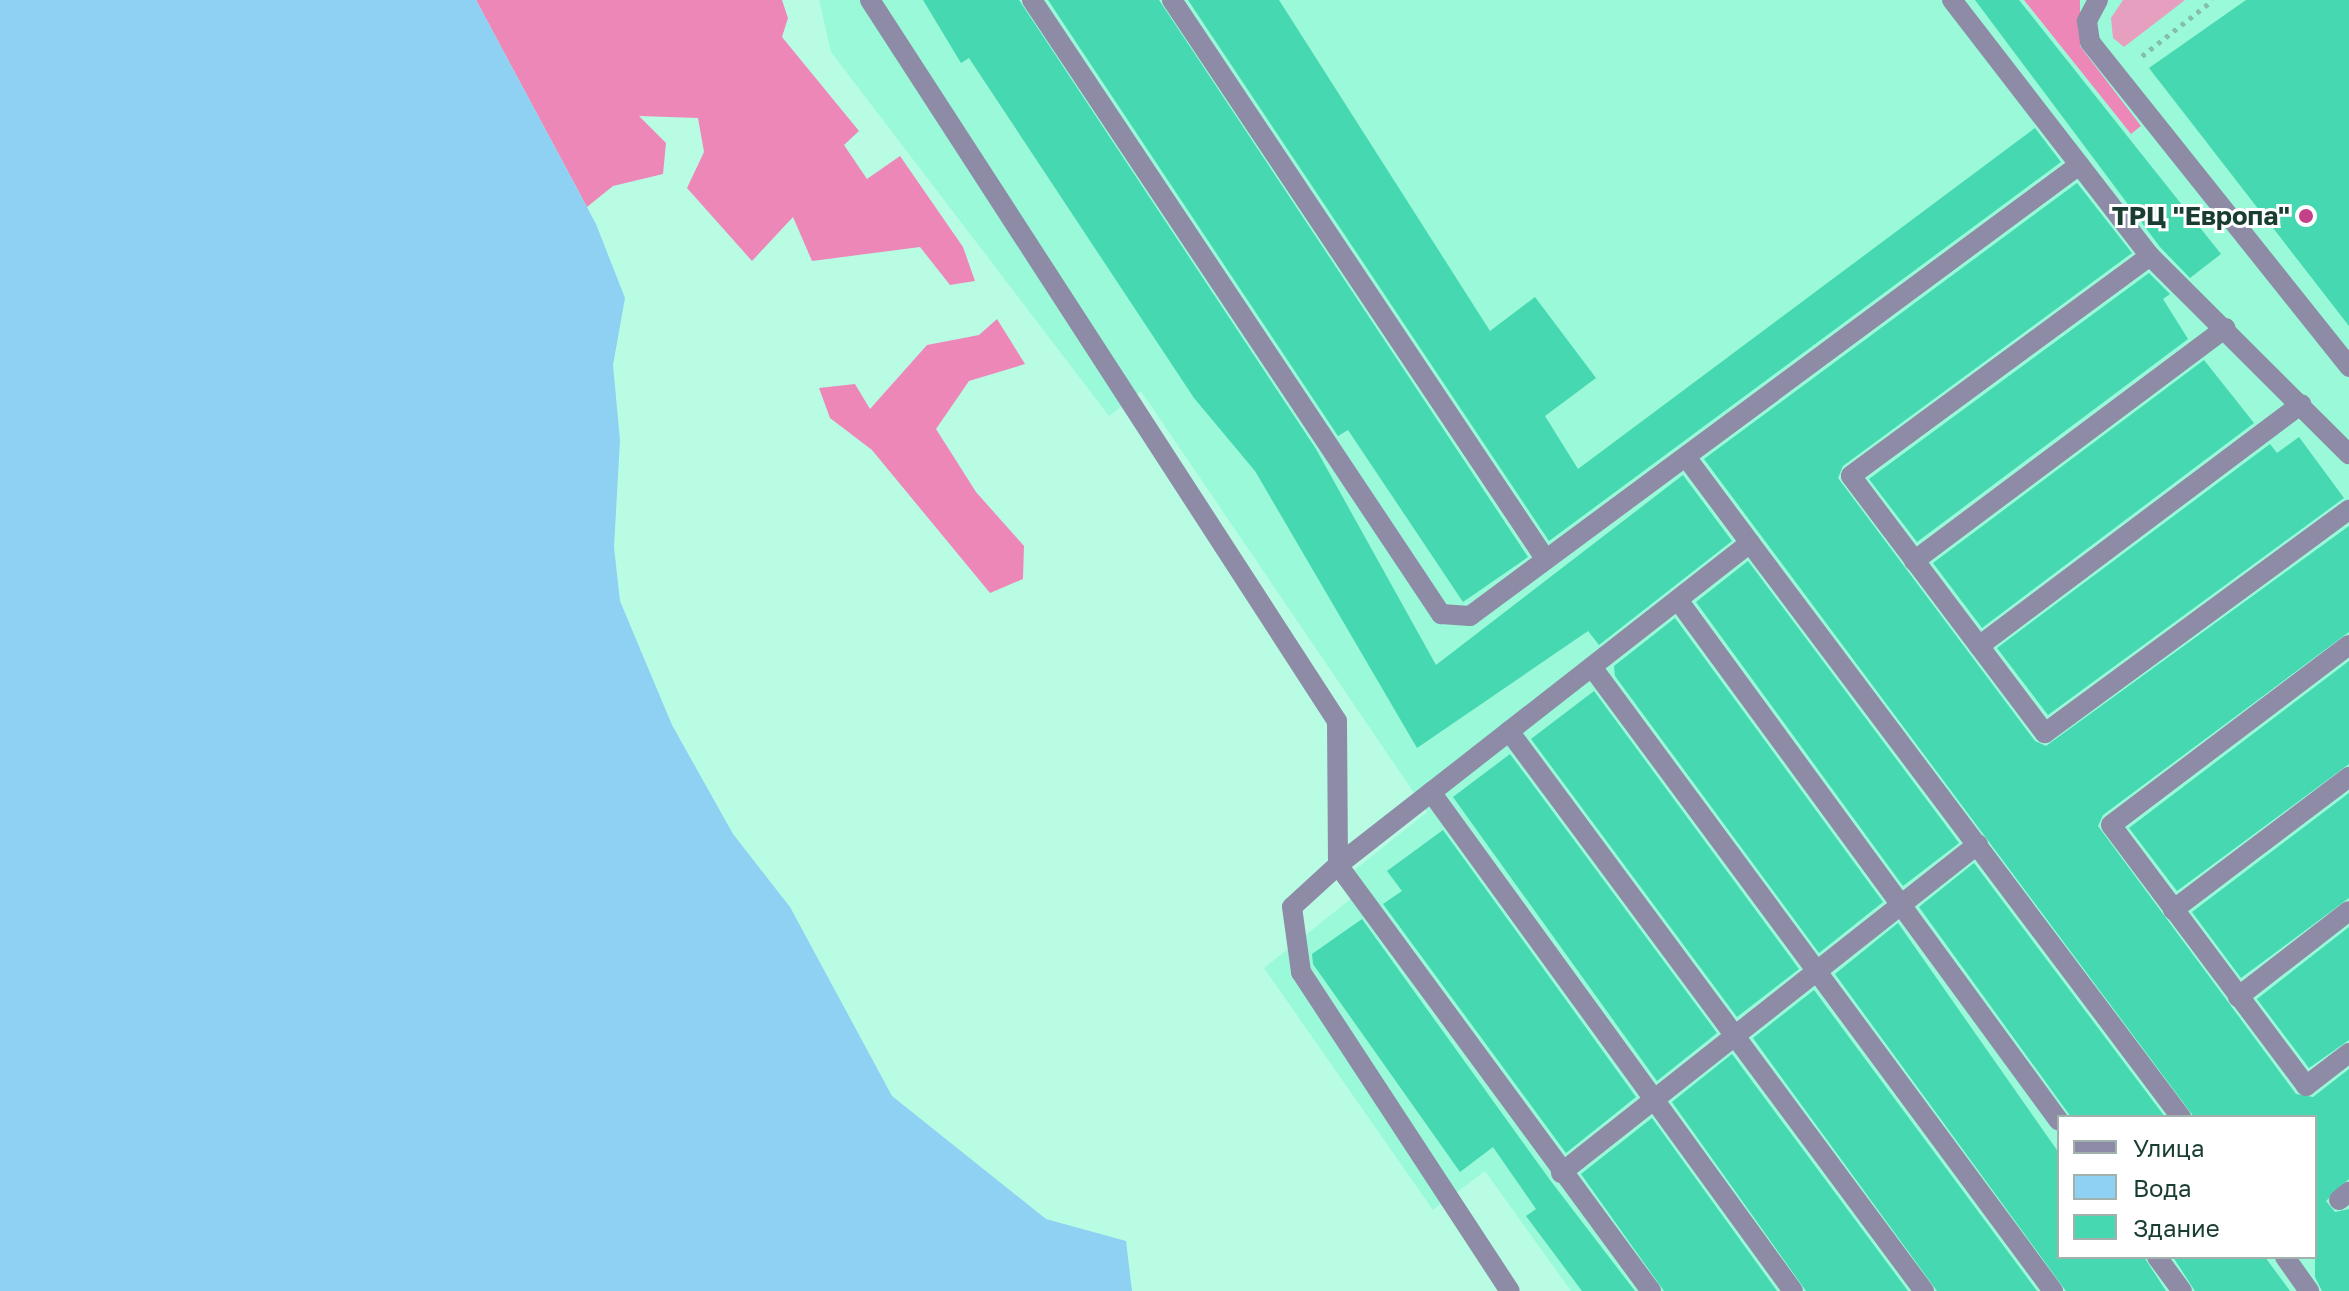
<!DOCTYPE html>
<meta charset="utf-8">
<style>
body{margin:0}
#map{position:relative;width:2349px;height:1291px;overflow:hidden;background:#b9fce4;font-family:"Golos Text",sans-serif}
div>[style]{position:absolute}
.built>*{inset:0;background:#99f9d9}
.green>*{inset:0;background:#e79fbf}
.forest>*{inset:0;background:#ed87b8}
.water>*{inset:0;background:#8fd1f2}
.building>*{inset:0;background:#46d8b0}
.path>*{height:5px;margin-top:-2.5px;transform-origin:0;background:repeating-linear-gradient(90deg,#85beaa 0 4px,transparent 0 10px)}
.minor>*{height:20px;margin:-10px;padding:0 10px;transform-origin:10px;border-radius:10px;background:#8e8ba7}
.dots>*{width:22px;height:22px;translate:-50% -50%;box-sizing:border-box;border:4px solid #fff;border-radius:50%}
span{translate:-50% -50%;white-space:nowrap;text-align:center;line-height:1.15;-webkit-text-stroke:6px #fff;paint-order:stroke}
.poi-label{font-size:26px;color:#193d32;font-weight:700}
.right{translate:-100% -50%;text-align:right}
.legend{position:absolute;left:2057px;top:1115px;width:260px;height:144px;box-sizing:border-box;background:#fff;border:2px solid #a3b1ad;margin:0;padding:10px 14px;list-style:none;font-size:24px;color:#193d32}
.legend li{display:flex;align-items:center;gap:16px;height:40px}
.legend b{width:40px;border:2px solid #a3b1ad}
</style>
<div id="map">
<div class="built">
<div style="clip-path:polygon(evenodd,819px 0,2024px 0,2131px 134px,2141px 127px,2080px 46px,2080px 0,2349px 0,2349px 1291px,1571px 1291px,1485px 1171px,1433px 1210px,1264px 968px,1352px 898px,1341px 881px,1427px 812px,1141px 391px,1109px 416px,831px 52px,819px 0,2059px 1117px,2315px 1117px,2315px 1257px,2059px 1257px,2059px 1117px)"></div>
</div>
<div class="green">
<div style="clip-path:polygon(2123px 0,2185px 0,2124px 47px,2113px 38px,2111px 18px)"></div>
</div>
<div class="forest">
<div style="clip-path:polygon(476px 0,782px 0,788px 18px,782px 37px,859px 131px,844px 145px,867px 179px,900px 156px,963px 247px,975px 281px,950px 285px,920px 247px,812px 261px,793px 217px,752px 261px,687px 188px,704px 152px,698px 118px,639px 116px,666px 143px,663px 174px,613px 186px,587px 207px)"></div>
<div style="clip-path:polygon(2024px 0,2080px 0,2080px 46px,2141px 126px,2131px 134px)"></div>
<div style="clip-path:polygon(997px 319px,1025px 364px,969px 381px,936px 429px,976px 492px,1024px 546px,1023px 579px,990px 593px,872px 450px,830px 418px,819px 388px,855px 384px,870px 409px,927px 345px,979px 335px)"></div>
</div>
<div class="water">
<div style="clip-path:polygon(0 0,476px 0,596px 224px,625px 298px,613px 365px,620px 440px,614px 547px,620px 601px,672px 725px,733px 834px,790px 907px,892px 1096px,1046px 1219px,1126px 1241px,1132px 1291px,0 1291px)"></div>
</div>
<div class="building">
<div style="clip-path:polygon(923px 0,1019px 0,1316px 449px,1436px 665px,1683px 475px,1732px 541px,1599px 645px,1588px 631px,1417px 748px,1255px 471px,1194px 398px,969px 58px,961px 63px)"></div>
<div style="clip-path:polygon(1048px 0,1159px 0,1528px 557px,1463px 602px,1348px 430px,1338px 436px)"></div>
<div style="clip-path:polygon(1188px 0,1279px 0,1490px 331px,1535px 297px,1596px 378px,1545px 416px,1578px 469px,2035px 128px,2061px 162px,1549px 541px)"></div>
<div style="clip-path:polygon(1975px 0,2019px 0,2221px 254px,2190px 278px,2160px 247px)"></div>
<div style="clip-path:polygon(2246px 0,2349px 0,2349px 326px,2149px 68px)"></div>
<div style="clip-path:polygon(2077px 183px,2132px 253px,1843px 466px,1838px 478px,2035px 741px,2046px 746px,2349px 526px,2349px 632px,2103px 815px,2098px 826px,2296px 1094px,2313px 1097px,2349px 1069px,2349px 1179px,2326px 1201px,2335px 1212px,2349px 1209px,2349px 1291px,2322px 1291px,2315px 1277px,2315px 1117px,2194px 1117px,1704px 459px)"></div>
<div style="clip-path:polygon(2149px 273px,2170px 294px,2163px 299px,2188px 339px,1917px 542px,1869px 479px)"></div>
<div style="clip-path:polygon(2204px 360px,2254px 423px,1982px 628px,1933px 563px)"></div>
<div style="clip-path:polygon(2299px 437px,2344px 498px,2048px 715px,1997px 648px,2270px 444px,2277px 453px)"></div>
<div style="clip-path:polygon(1748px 561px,1959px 843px,1903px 886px,1696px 602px)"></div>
<div style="clip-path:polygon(1675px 618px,1883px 902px,1819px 953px,1615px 676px,1614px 666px)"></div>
<div style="clip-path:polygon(2349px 661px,2349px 764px,2177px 891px,2129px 828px)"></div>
<div style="clip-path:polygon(1594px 691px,1799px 969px,1737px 1017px,1531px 739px)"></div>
<div style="clip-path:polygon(1510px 754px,1717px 1033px,1657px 1081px,1453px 797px)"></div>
<div style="clip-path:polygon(2349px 793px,2349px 898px,2241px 978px,2192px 912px)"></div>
<div style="clip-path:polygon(1443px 830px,1636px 1097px,1566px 1153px,1383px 904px,1402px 891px,1387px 871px)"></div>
<div style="clip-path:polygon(1974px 863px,2165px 1117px,2071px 1117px,1919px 907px)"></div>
<div style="clip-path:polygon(1362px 919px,1550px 1180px,1635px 1291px,1582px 1291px,1526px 1216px,1536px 1209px,1493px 1147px,1460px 1172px,1313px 964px,1312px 954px)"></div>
<div style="clip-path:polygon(1898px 923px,2059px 1153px,2059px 1257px,2144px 1257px,2166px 1291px,2066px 1291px,1835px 974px)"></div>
<div style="clip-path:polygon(2349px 927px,2349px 1040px,2309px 1068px,2257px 999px)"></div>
<div style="clip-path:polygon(1814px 990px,2037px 1291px,1937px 1291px,1753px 1038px)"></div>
<div style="clip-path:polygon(1732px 1054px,1908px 1291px,1806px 1291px,1672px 1102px)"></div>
<div style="clip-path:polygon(1652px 1118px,1777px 1291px,1664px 1291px,1581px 1174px)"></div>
<div style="clip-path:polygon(2173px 1257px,2265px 1257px,2290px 1291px,2195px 1291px)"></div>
</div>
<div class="path">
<div style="left:2142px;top:56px;width:90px;rotate:-38.3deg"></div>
</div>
<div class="minor">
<div style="left:870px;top:0;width:859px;rotate:57.07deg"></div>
<div style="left:1337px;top:721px;width:144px;rotate:89.6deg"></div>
<div style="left:1338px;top:865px;width:62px;rotate:137.6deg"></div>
<div style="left:1292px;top:907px;width:66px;rotate:82.1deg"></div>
<div style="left:1301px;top:972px;width:381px;rotate:56.8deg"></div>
<div style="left:1032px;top:0;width:738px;rotate:56.33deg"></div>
<div style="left:1441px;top:614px;width:29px;rotate:4deg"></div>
<div style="left:1470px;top:616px;width:758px;rotate:-36.52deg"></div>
<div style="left:1172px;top:0;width:673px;rotate:56.26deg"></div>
<div style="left:1952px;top:0;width:324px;rotate:52.3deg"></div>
<div style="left:2150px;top:256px;width:281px;rotate:44.9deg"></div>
<div style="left:2098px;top:0;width:24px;rotate:118deg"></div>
<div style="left:2087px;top:21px;width:21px;rotate:82deg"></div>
<div style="left:2090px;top:42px;width:416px;rotate:51.4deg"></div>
<div style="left:2150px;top:256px;width:371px;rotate:143.7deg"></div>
<div style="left:1851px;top:476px;width:322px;rotate:53deg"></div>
<div style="left:2045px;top:733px;width:377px;rotate:-36.3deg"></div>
<div style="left:1686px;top:457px;width:107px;rotate:53.3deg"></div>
<div style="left:1914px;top:561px;width:389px;rotate:-36.8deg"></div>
<div style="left:1678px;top:600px;width:645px;rotate:53.82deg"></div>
<div style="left:2349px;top:645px;width:298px;rotate:142.9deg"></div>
<div style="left:2111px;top:825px;width:326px;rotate:53.2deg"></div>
<div style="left:2306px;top:1086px;width:54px;rotate:-37.5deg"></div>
<div style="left:1979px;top:646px;width:403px;rotate:-36.9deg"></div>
<div style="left:1592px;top:667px;width:776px;rotate:53.54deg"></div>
<div style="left:1509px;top:731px;width:697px;rotate:53.46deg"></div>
<div style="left:1431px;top:792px;width:616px;rotate:54.04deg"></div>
<div style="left:2173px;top:910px;width:221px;rotate:-37.1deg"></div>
<div style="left:2238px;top:997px;width:140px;rotate:-37.8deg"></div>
<div style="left:1561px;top:1173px;width:531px;rotate:-38.27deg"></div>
<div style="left:2339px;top:1200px;width:13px;rotate:-39deg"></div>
<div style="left:2157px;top:1257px;width:42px;rotate:53.7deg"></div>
<div style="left:2285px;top:1257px;width:42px;rotate:54.8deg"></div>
<div style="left:1651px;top:1291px;width:529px;rotate:-126.31deg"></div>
<div style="left:1338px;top:865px;width:523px;rotate:-38.01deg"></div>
<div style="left:1750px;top:543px;width:718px;rotate:53.1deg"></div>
</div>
<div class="dots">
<div style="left:2306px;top:216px;background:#c44188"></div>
</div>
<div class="poi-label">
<span class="right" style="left:2290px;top:216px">ТРЦ "Европа"</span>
</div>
<ul class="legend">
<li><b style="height:10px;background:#8e8ba7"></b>Улица</li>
<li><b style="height:22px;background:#8fd1f2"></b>Вода</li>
<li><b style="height:22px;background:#46d8b0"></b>Здание</li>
</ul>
</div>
